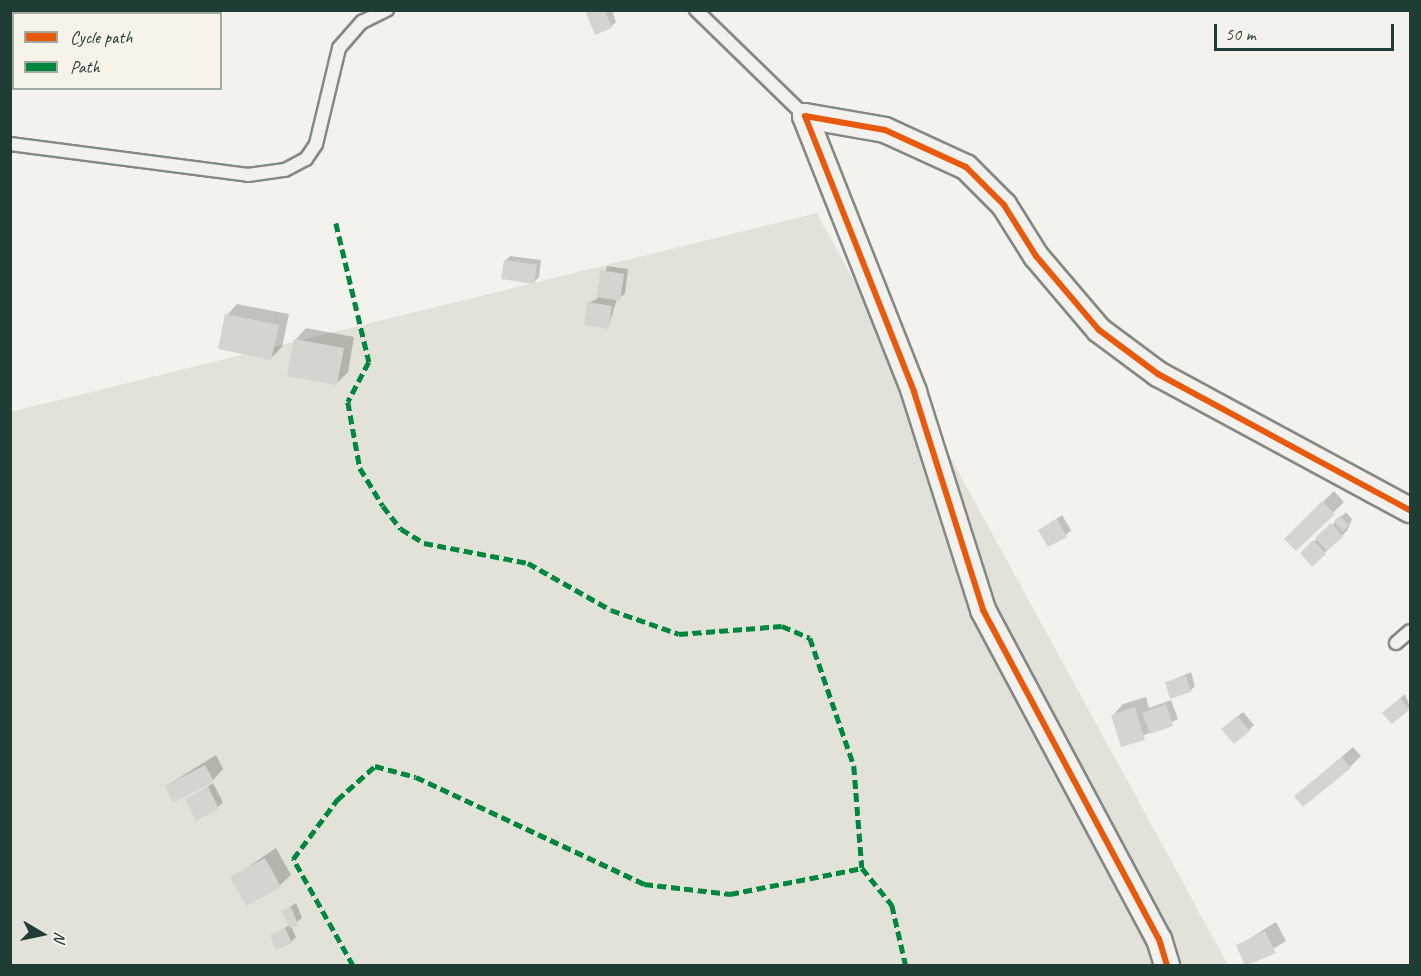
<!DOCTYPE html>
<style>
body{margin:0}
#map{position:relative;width:1421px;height:976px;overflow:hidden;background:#f4f2ec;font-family:Caveat,sans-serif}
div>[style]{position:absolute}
.green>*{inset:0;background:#e2e2d9}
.shadow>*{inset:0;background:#0003}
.building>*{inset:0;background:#d5d5d0}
.roads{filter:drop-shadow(2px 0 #848985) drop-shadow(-2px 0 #848985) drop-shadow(0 2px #848985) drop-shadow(0 -2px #848985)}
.lane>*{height:12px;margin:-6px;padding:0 6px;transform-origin:6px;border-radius:6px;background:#f2f1ed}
.street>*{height:24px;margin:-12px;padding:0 12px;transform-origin:12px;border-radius:12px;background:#f2f1ed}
.quiet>*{height:4.5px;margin-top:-2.25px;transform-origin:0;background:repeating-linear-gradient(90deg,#00873e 0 9px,transparent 0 13.5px)}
.cycleway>*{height:6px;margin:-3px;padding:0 3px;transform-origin:3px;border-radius:3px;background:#e8590c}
span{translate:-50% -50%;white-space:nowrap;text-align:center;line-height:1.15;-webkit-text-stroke:5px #f7f3e8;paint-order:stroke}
.frame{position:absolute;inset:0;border:12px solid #1f3d34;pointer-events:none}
.legend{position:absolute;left:12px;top:12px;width:210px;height:78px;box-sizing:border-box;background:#f7f3e8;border:2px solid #a1aaa0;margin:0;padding:8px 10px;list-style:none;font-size:18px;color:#1f3d34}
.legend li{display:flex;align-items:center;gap:12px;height:30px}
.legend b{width:30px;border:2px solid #a1aaa0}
.north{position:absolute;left:12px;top:904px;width:60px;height:60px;-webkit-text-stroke:4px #f7f3e8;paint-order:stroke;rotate:99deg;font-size:16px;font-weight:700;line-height:24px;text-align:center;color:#1f3d34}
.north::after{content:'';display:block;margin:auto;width:21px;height:27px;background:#1f3d34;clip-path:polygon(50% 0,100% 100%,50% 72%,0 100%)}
.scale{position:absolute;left:1214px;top:24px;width:180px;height:27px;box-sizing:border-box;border:3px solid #1f3d34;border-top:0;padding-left:8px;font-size:18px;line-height:21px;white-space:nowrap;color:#1f3d34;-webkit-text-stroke:4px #f7f3e8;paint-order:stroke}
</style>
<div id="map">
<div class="green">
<div style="clip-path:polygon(817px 213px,1228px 965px,11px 965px,10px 412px)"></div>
</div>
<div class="shadow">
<div style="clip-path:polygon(586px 10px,612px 10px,616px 22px,611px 27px)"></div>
<div style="clip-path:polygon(510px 256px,541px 260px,539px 277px,534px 282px,505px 261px)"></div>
<div style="clip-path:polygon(607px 266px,628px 269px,625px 294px,617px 299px,608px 328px,589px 303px,598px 298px)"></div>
<div style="clip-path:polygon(237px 304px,289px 314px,282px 347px,271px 358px,227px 315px)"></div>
<div style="clip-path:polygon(306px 328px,354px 337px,348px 372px,337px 383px,289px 375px,296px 339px)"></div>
<div style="clip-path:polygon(1334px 491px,1344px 502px,1296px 549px,1286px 539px)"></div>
<div style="clip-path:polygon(1346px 512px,1352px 519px,1347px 531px,1312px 565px,1302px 553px)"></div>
<div style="clip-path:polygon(1062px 515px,1071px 530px,1066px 535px,1040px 530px)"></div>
<div style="clip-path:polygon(1191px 672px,1195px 686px,1190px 691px,1166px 683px)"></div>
<div style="clip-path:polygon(1405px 694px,1410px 707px,1392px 722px,1389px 708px)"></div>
<div style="clip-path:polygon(1146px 697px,1149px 708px,1171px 700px,1178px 719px,1122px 746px,1113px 715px,1123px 704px)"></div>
<div style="clip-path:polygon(1243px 712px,1254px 725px,1249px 730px,1228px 724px)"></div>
<div style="clip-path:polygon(1353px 747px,1361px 756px,1350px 767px,1296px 796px)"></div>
<div style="clip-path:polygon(216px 755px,223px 769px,213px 780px,166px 786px)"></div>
<div style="clip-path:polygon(213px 783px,223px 802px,218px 807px,187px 800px)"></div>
<div style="clip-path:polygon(276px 848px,291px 875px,280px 885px,232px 878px)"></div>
<div style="clip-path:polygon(296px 903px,302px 918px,291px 926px,296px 937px,291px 942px,271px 936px,290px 925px,284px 911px)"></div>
<div style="clip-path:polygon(1276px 922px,1286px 941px,1247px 965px,1238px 946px)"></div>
</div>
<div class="building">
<div style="clip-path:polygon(585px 10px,605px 10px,612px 28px,595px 35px)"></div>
<div style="clip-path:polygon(504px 260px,537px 265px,534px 284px,501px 279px)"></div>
<div style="clip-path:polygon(600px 270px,624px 274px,620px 301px,597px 297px)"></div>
<div style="clip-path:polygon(587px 302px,612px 306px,609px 329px,584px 325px)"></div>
<div style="clip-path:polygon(225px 314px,279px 325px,271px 360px,218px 349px)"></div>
<div style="clip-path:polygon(294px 339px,344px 348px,337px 385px,287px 376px)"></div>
<div style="clip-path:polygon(1322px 501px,1335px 514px,1296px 551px,1284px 539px)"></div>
<div style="clip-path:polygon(1340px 516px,1349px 525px,1343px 531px,1334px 521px)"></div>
<div style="clip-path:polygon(1057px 519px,1067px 537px,1048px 547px,1038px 530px)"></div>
<div style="clip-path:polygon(1331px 523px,1343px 537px,1327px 551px,1315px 538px)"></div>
<div style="clip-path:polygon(1313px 540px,1326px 554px,1312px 567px,1300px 553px)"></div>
<div style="clip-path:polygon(1186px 676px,1191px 692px,1170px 699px,1165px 682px)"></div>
<div style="clip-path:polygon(1400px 698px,1409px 710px,1392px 724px,1382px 713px)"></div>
<div style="clip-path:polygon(1166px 704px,1173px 726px,1150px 734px,1142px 713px)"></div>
<div style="clip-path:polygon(1135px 707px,1145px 740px,1121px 747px,1111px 715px)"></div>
<div style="clip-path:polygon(1237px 716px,1250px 731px,1234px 744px,1221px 729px)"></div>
<div style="clip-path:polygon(1342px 757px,1351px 768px,1303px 807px,1294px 796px)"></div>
<div style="clip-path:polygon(205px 765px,214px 781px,173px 803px,165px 786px)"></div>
<div style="clip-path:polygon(208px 787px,219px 809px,196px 821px,185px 799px)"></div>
<div style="clip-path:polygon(265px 858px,281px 887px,246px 906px,230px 877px)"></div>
<div style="clip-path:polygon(291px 907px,298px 925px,290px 928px,282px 911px)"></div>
<div style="clip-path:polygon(285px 928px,292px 943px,276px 950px,270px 935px)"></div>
<div style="clip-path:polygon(1265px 931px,1276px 953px,1245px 966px,1236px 945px)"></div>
</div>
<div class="roads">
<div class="lane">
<div style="left:696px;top:10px;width:152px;rotate:44.2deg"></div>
<div style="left:10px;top:144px;width:240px;rotate:7.4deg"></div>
<div style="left:248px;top:175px;width:37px;rotate:-8deg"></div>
<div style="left:285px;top:170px;width:24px;rotate:-28deg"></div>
<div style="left:306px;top:159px;width:18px;rotate:-56deg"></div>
<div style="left:316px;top:144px;width:99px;rotate:-76.5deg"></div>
<div style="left:339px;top:48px;width:35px;rotate:-49deg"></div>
<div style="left:362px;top:22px;width:28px;rotate:-26deg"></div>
<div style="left:1396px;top:643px;width:18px;rotate:-41deg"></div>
</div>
<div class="street">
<div style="left:805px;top:116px;width:297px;rotate:68.4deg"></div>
<div style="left:914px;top:392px;width:229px;rotate:72.4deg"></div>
<div style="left:983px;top:610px;width:373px;rotate:61.9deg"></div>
<div style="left:1159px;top:939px;width:28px;rotate:73deg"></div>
<div style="left:805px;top:116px;width:81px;rotate:9.9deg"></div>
<div style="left:885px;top:130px;width:89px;rotate:24.6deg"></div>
<div style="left:966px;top:167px;width:54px;rotate:45deg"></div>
<div style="left:1004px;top:205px;width:60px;rotate:57.9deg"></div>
<div style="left:1036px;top:256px;width:97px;rotate:49.6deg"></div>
<div style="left:1099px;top:330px;width:74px;rotate:36.7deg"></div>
<div style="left:1158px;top:374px;width:286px;rotate:28.4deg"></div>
</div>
</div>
<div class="quiet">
<div style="left:336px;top:223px;width:143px;rotate:76.6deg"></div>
<div style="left:369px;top:362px;width:45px;rotate:117.7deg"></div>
<div style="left:348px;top:402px;width:67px;rotate:79.7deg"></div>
<div style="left:360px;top:468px;width:44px;rotate:58.8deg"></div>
<div style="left:383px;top:506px;width:29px;rotate:52deg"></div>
<div style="left:401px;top:529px;width:27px;rotate:31deg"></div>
<div style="left:424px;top:543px;width:106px;rotate:10.9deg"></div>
<div style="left:528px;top:563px;width:95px;rotate:29.5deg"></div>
<div style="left:611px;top:610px;width:72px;rotate:19.4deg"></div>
<div style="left:679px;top:634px;width:103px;rotate:-4.4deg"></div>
<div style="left:782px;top:626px;width:30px;rotate:23deg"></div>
<div style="left:810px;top:638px;width:135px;rotate:71deg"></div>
<div style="left:854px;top:766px;width:102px;rotate:85.5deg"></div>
<div style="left:862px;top:868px;width:48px;rotate:51deg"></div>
<div style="left:892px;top:905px;width:63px;rotate:77.1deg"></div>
<div style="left:353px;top:966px;width:123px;rotate:-119.3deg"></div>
<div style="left:293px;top:859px;width:74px;rotate:-53.3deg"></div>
<div style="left:337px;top:800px;width:51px;rotate:-41.8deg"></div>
<div style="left:375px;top:766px;width:42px;rotate:15deg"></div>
<div style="left:416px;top:777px;width:252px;rotate:25.1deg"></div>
<div style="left:644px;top:884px;width:87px;rotate:6.6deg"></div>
<div style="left:730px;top:894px;width:135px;rotate:-11.1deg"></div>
</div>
<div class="cycleway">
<div style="left:805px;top:116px;width:297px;rotate:68.4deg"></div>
<div style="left:914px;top:392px;width:229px;rotate:72.4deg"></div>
<div style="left:983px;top:610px;width:373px;rotate:61.9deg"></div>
<div style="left:1159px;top:939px;width:28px;rotate:73deg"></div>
<div style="left:805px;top:116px;width:81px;rotate:9.9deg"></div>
<div style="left:885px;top:130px;width:89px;rotate:24.6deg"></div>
<div style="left:966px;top:167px;width:54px;rotate:45deg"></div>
<div style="left:1004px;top:205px;width:60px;rotate:57.9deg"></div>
<div style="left:1036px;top:256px;width:97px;rotate:49.6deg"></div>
<div style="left:1099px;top:330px;width:74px;rotate:36.7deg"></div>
<div style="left:1158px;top:374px;width:286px;rotate:28.4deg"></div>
</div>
<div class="frame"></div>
<ul class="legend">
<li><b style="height:8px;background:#e8590c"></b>Cycle path</li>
<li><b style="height:8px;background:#00873e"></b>Path</li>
</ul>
<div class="north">N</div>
<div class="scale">50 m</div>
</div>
